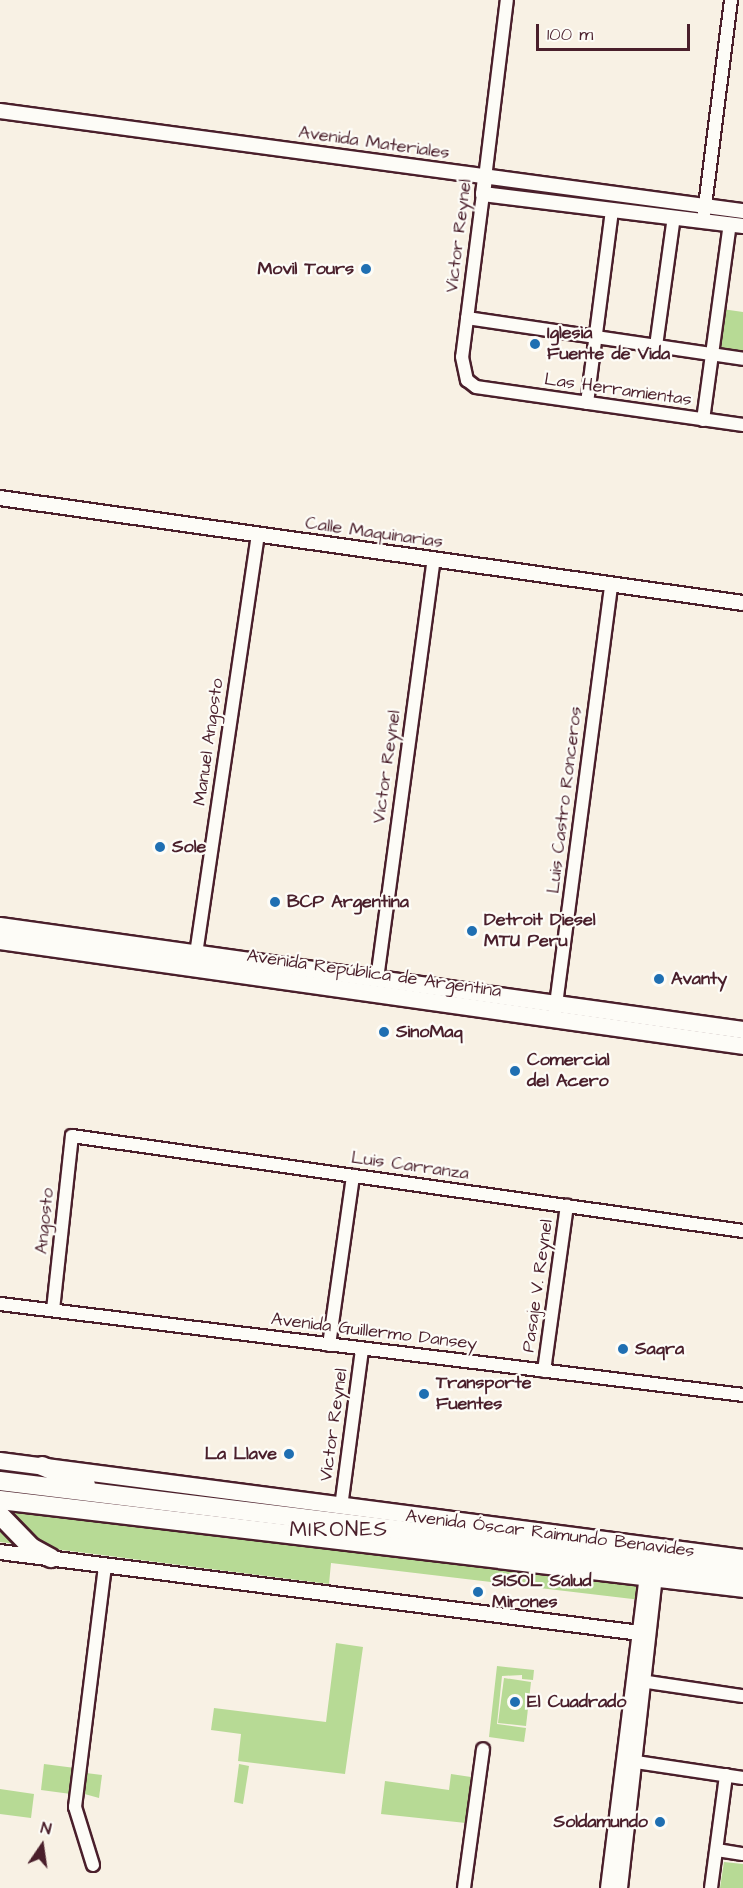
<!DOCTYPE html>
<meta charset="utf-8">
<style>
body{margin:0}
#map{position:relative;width:743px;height:1888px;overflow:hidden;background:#f8f1e4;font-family:"Architects Daughter",sans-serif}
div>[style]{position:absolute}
.green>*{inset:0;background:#b7da95}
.roads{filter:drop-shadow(2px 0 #4a1f2b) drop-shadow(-2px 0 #4a1f2b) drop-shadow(0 2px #4a1f2b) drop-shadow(0 -2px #4a1f2b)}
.minor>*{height:12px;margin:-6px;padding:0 6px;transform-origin:6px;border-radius:6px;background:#fdfcf7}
.tertiary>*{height:14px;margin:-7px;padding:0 7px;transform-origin:7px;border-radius:7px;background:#fdfcf7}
.secondary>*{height:16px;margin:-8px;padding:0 8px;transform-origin:8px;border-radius:8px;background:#fdfcf7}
.primary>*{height:18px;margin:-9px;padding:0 9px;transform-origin:9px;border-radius:9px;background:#fdfcf7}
.dots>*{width:16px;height:16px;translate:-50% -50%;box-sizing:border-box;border:3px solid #fdfcf7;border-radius:50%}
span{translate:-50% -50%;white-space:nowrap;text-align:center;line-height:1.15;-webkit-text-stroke:4.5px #fdfcf7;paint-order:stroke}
.street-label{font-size:18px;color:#4a1f2b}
.poi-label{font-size:18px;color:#4a1f2b;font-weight:700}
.right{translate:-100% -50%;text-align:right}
.left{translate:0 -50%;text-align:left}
.quarter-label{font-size:21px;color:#4a1f2b;letter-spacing:1.5px}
.north{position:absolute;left:12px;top:1816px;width:60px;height:60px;-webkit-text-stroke:4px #fdfcf7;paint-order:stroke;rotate:13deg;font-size:16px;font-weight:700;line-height:24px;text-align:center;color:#4a1f2b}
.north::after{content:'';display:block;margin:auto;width:21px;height:27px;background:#4a1f2b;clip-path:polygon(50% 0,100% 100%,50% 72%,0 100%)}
.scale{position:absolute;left:536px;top:24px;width:154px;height:27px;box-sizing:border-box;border:3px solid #4a1f2b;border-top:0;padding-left:8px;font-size:18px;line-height:21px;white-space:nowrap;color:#4a1f2b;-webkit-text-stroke:4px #fdfcf7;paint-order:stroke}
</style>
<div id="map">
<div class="green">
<div style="clip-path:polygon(501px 182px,701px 206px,700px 214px,501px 191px)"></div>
<div style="clip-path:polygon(722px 309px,743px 312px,743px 356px,716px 351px)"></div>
<div style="clip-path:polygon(0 1507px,641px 1582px,641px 1600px,331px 1563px,329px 1584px,0 1542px)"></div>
<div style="clip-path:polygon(336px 1643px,363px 1647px,345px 1774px,238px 1761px,241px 1734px,211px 1730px,214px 1708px,326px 1722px)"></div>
<div style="clip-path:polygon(497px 1666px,534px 1670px,533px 1680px,522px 1679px,522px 1675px,502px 1676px,497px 1724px,526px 1728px,524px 1742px,489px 1737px)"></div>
<div style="clip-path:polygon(504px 1678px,531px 1682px,526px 1726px,498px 1723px)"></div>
<div style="clip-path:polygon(44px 1764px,75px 1768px,71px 1794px,41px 1790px)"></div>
<div style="clip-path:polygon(239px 1764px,249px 1766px,243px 1804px,234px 1802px)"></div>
<div style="clip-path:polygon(86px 1773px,102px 1775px,99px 1798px,81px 1793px)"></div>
<div style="clip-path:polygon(451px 1774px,471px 1777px,466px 1823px,381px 1814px,385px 1781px,449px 1790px)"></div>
<div style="clip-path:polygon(0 1789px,34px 1794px,31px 1818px,0 1814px)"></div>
<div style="clip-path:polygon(724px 1862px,743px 1864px,743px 1888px,720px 1888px)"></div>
</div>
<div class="roads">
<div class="minor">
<div style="left:485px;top:178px;width:179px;rotate:-83deg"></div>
<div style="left:483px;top:194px;width:164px;rotate:97.3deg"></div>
<div style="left:462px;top:357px;width:24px;rotate:78deg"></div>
<div style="left:467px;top:380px;width:11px;rotate:38deg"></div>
<div style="left:476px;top:387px;width:270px;rotate:8.1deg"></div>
<div style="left:704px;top:214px;width:216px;rotate:-82.8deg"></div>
<div style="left:467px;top:318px;width:279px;rotate:8.4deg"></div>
<div style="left:656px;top:346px;width:130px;rotate:-82.1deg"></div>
<div style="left:587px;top:403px;width:195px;rotate:-82.6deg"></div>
<div style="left:703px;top:420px;width:198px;rotate:-82.2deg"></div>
<div style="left:196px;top:954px;width:423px;rotate:-81.6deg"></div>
<div style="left:377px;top:979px;width:423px;rotate:-82.3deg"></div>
<div style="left:555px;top:1012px;width:431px;rotate:-82.5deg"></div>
<div style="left:0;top:1304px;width:749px;rotate:6.98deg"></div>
<div style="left:53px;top:1310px;width:175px;rotate:-83.8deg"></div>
<div style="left:72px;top:1136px;width:678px;rotate:8.06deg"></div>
<div style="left:329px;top:1345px;width:171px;rotate:-81.9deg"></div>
<div style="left:544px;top:1371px;width:167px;rotate:-82.1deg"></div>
<div style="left:341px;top:1507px;width:159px;rotate:-82.4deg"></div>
<div style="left:634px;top:1680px;width:110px;rotate:8.4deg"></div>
<div style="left:636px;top:1762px;width:108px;rotate:8.5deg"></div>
<div style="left:717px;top:1850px;width:26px;rotate:9deg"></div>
<div style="left:93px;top:1865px;width:61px;rotate:-107.2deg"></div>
<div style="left:75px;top:1807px;width:244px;rotate:-82.9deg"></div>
<div style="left:464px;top:1888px;width:140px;rotate:-82.2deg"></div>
<div style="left:711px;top:1888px;width:114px;rotate:-82.4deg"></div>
</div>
<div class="tertiary">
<div style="left:0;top:111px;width:750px;rotate:7.67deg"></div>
<div style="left:485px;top:178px;width:16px;rotate:97deg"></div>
<div style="left:483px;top:194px;width:262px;rotate:7deg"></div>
<div style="left:0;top:498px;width:750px;rotate:8.04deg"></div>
<div style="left:0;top:1552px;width:645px;rotate:7.21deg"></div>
<div style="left:608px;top:1888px;width:314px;rotate:-82.9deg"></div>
<div style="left:620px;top:1888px;width:321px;rotate:-83.6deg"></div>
</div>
<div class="secondary">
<div style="left:0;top:926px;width:750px;rotate:7.97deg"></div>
<div style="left:0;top:941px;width:750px;rotate:8.04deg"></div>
<div style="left:0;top:1461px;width:749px;rotate:7.44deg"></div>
</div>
<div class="primary">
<div style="left:42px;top:1466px;width:48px;rotate:23.4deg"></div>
<div style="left:0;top:1481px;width:749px;rotate:6.98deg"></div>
<div style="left:0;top:1500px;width:748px;rotate:6.75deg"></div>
<div style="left:0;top:1515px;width:45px;rotate:45.9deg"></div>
<div style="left:31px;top:1547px;width:23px;rotate:29deg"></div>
</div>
</div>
<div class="dots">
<div style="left:366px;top:269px;background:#1f6fb2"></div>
<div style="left:535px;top:344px;background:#1f6fb2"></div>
<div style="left:160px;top:847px;background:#1f6fb2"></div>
<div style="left:275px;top:902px;background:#1f6fb2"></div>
<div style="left:472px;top:931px;background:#1f6fb2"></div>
<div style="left:659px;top:979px;background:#1f6fb2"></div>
<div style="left:384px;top:1032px;background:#1f6fb2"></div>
<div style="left:515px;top:1071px;background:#1f6fb2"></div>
<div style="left:623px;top:1349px;background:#1f6fb2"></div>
<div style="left:424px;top:1394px;background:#1f6fb2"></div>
<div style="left:289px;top:1454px;background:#1f6fb2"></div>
<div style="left:478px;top:1592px;background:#1f6fb2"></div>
<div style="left:515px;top:1702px;background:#1f6fb2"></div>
<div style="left:660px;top:1822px;background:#1f6fb2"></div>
</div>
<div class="street-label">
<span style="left:374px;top:143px;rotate:8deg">Avenida Materiales</span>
<span style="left:459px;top:236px;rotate:-83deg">Victor Reynel</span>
<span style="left:618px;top:390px;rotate:8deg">Las Herramientas</span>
<span style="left:374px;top:533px;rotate:8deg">Calle Maquinarias</span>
<span style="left:209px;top:742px;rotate:-82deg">Manuel Angosto</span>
<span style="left:387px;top:767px;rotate:-82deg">Victor Reynel</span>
<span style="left:565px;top:800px;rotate:-83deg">Luis Castro Ronceros</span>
<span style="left:374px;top:974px;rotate:8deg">Avenida República de Argentina</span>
<span style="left:410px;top:1166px;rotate:8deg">Luis Carranza</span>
<span style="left:45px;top:1221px;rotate:-84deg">Angosto</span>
<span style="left:538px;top:1286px;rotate:-82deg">Pasaje V. Reynel</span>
<span style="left:374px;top:1332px;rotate:7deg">Avenida Guillermo Dansey</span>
<span style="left:334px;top:1425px;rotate:-82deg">Victor Reynel</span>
<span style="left:550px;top:1534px;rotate:7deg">Avenida Óscar Raimundo Benavides</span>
</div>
<div class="poi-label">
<span class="right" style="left:354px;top:269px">Movil Tours</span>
<span class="left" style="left:547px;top:344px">Iglesia<br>Fuente de Vida</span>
<span class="left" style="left:172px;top:847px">Sole</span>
<span class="left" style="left:287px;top:902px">BCP Argentina</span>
<span class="left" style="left:484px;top:931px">Detroit Diesel<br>MTU Peru</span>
<span class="left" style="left:671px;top:979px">Avanty</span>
<span class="left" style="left:396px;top:1032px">SinoMaq</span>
<span class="left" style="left:527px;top:1071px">Comercial<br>del Acero</span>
<span class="left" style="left:635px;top:1349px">Saqra</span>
<span class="left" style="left:436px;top:1394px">Transporte<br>Fuentes</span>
<span class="right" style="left:277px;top:1454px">La Llave</span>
<span class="left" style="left:492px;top:1592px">SISOL Salud<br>Mirones</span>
<span class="left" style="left:527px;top:1702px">El Cuadrado</span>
<span class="right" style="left:648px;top:1822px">Soldamundo</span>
</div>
<div class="quarter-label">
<span style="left:339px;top:1530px">MIRONES</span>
</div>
<div class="north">N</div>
<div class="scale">100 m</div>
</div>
